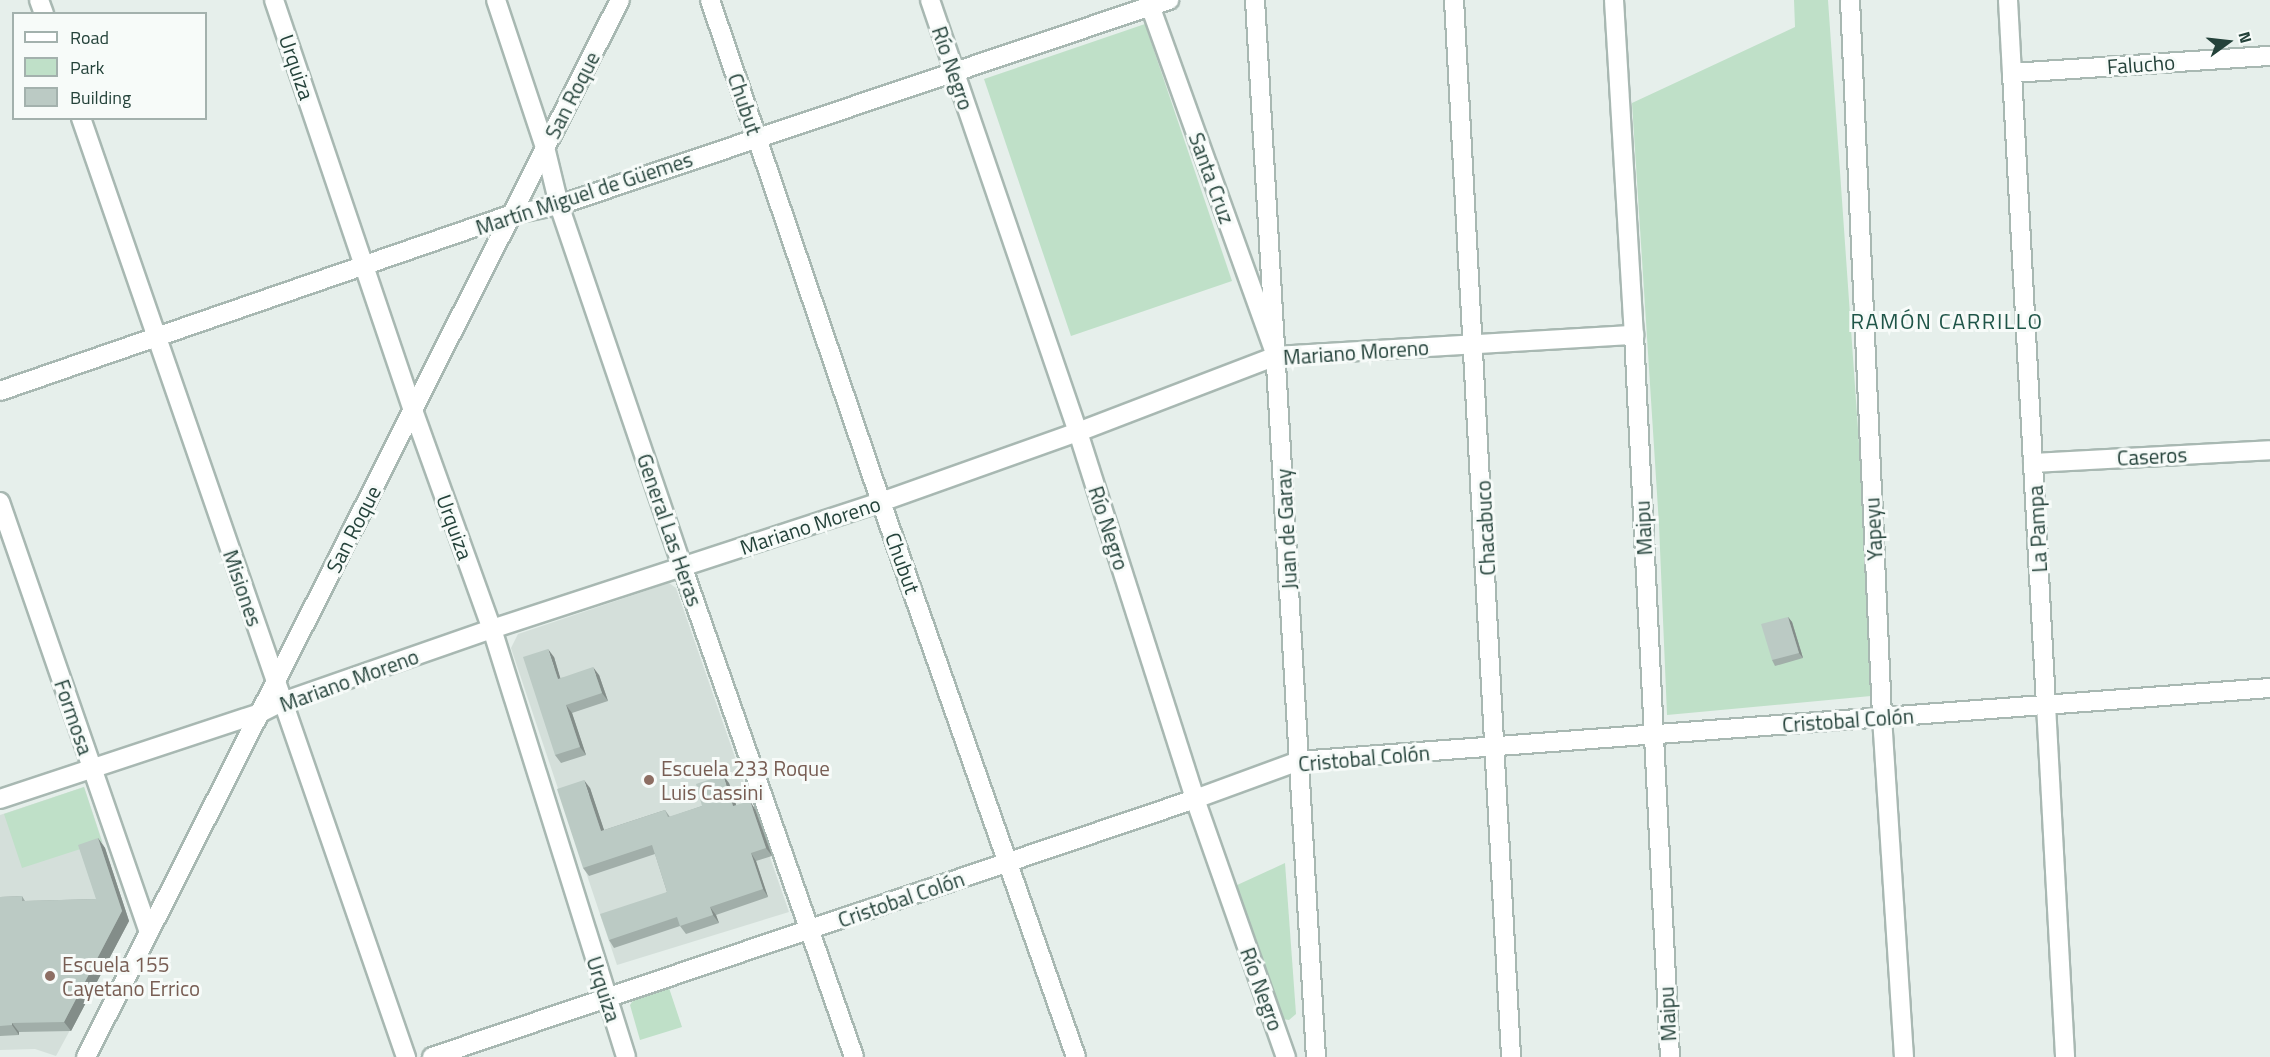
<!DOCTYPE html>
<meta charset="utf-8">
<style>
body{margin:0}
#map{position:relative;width:2270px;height:1057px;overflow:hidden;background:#e6efeb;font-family:"Titillium Web",sans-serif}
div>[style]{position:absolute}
.built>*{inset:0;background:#d4dfda}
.green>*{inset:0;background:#bfe0c8}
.roads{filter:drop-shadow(2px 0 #a8b8b2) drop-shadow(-2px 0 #a8b8b2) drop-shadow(0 2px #a8b8b2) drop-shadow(0 -2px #a8b8b2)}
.street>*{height:18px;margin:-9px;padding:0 9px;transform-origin:9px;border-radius:9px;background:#fff}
.secondary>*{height:18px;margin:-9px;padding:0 9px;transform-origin:9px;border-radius:9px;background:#fff}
.wall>*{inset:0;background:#a1aea9}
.shaded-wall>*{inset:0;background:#838d89}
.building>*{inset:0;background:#bbcac4}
.dots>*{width:16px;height:16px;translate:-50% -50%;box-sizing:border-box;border:3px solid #f7fbf9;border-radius:50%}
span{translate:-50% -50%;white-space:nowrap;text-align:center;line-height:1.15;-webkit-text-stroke:6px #f7fbf9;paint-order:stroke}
.street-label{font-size:21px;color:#24423a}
.education-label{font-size:21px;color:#785e54}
.left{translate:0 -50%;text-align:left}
.neighbourhood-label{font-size:22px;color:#1f5548;letter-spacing:1.5px}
.legend{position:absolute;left:12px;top:12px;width:195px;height:108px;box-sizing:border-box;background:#f7fbf9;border:2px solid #a3b1ad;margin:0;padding:8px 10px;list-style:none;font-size:18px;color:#24423a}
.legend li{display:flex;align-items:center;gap:12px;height:30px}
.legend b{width:30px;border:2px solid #a3b1ad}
.north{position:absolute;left:2198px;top:12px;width:60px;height:60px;-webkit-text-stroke:4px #f7fbf9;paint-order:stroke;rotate:75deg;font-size:16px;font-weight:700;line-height:24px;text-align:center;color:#24423a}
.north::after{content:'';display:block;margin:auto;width:21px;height:27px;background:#24423a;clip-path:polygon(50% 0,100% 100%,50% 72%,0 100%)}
</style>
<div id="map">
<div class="built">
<div style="clip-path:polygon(669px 583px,676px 588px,789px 912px,617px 965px,511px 648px,518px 634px)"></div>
<div style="clip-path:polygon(84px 787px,129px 921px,56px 1056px,35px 1049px,0 1050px,0 815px)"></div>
</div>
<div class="green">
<div style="clip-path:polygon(1794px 0,1828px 0,1864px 515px,1871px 696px,1667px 715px,1659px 525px,1632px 103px,1795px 27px)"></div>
<div style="clip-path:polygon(1145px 24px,1232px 281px,1071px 336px,984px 79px)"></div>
<div style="clip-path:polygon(84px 787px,102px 842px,22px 868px,4px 814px)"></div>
<div style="clip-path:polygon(1285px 863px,1296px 1014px,1289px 1020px,1282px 1019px,1235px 886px)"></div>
<div style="clip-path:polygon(669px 988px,682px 1027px,640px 1040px,630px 1005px,634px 999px)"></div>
</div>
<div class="roads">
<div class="street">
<div style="left:39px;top:0;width:15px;rotate:70deg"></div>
<div style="left:274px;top:0;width:433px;rotate:71.3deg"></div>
<div style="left:413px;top:410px;width:233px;rotate:70.2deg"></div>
<div style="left:492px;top:629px;width:448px;rotate:72.6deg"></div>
<div style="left:496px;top:0;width:155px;rotate:71.6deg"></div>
<div style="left:545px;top:147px;width:60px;rotate:76.4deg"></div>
<div style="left:559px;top:205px;width:381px;rotate:71.2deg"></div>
<div style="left:682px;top:566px;width:520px;rotate:70.69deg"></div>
<div style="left:710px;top:0;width:530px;rotate:71.19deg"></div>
<div style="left:881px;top:502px;width:588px;rotate:70.64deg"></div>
<div style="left:930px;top:0;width:457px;rotate:71.1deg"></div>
<div style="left:1078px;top:432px;width:385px;rotate:72.3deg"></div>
<div style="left:1195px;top:799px;width:274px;rotate:70.6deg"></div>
<div style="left:1148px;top:0;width:370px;rotate:70.2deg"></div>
<div style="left:1454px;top:0;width:1059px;rotate:86.91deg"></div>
<div style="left:1614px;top:0;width:336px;rotate:86.6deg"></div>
<div style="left:1634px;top:335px;width:723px;rotate:87.15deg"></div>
<div style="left:1850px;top:0;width:718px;rotate:87.44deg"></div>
<div style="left:1882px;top:717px;width:341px;rotate:86.3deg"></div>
<div style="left:2008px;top:0;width:73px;rotate:86.9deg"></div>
<div style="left:81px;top:118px;width:994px;rotate:70.91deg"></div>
<div style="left:0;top:391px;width:540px;rotate:-19.04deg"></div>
<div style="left:510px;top:215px;width:50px;rotate:-11.5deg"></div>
<div style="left:559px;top:205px;width:644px;rotate:-18.58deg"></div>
<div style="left:2033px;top:463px;width:237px;rotate:-3.1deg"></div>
<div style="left:0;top:502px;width:455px;rotate:70.9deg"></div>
<div style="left:2046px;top:705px;width:353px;rotate:86.9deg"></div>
<div style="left:0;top:799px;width:274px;rotate:-18.3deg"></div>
<div style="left:260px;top:713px;width:25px;rotate:-27deg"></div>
<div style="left:282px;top:702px;width:222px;rotate:-19.2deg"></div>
<div style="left:492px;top:629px;width:409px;rotate:-18.1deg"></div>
<div style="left:881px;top:502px;width:209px;rotate:-19.6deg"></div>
<div style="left:1078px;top:432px;width:212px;rotate:-21deg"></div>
<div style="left:1276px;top:356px;width:359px;rotate:-3.4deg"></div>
</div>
<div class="secondary">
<div style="left:1255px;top:0;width:1059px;rotate:86.7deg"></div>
<div style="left:2046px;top:705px;width:633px;rotate:-93.08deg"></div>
<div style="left:2012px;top:73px;width:259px;rotate:-3.8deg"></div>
<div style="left:86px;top:1057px;width:1184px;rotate:-63.2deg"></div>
<div style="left:432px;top:1057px;width:805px;rotate:-18.68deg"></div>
<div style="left:1195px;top:799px;width:111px;rotate:-20.1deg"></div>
<div style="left:1299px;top:761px;width:974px;rotate:-4.3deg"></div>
</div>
</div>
<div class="wall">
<div style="clip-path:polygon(1788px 617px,1792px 622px,1803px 658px,1775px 666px,1772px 660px)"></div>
<div style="clip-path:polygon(554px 657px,560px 678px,599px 675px,608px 701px,572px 713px,586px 755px,561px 763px,555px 755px)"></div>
<div style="clip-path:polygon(729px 783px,736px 805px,755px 809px,772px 856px,756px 861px,768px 897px,716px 915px,719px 923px,686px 934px,680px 926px,614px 948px,609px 940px,667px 892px,655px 854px,589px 876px,583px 868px,590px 788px,604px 830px,665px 810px,670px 817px,702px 806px)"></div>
<div style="clip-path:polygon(98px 838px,105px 848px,129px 921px,71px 1031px,19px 1032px,19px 1035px,0 1036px,0 897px,22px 896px,25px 901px,96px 899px)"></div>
</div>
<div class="shaded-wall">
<div style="clip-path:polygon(1788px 617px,1792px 622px,1803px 658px,1799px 653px)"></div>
<div style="clip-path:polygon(548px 649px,554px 657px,563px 687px,558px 679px)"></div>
<div style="clip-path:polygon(593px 667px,599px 675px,608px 701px,602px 693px)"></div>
<div style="clip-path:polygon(566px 705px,572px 713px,586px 755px,580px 747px)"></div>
<div style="clip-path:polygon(723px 775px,729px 783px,739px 814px,733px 806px)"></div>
<div style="clip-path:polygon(584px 780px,590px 788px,607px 839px,601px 831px)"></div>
<div style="clip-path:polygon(750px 801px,755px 809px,772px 856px,766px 848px)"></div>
<div style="clip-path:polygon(98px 838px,105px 848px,129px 921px,71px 1031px,64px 1022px,122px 911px)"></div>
<div style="clip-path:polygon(751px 853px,756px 861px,768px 897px,763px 889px)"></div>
<div style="clip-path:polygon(710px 907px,716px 915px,719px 923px,713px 915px)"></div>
<div style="clip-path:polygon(12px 1023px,19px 1032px,19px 1035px,12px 1025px)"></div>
</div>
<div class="building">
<div style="clip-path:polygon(1788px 617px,1799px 653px,1772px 660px,1761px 624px)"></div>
<div style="clip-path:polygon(548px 649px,558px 679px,593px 667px,602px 693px,566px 705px,580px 747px,555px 755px,523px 657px)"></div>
<div style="clip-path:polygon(723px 775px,733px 806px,750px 801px,766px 848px,751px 853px,763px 889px,710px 907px,713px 915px,680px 926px,677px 917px,609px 940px,600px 914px,667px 892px,652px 845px,583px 868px,557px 789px,584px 780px,601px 831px,665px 810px,668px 817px,702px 806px,696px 784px)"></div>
<div style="clip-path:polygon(98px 838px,122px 911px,64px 1022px,12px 1023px,12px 1025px,0 1026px,0 897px,22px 896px,22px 901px,96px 899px,78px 845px)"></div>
</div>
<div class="dots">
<div style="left:649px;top:780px;background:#8d6e63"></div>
<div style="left:50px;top:976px;background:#8d6e63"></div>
</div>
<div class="street-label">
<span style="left:2141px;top:64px;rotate:-4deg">Falucho</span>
<span style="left:297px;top:67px;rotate:71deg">Urquiza</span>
<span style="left:953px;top:68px;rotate:71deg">Río Negro</span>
<span style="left:572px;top:95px;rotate:-63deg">San Roque</span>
<span style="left:745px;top:104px;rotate:71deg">Chubut</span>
<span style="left:1212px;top:178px;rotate:70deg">Santa Cruz</span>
<span style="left:584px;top:193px;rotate:-18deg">Martín Miguel de Güemes</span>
<span style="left:1356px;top:352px;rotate:-4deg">Mariano Moreno</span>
<span style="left:2152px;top:456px;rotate:-3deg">Caseros</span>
<span style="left:810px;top:525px;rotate:-18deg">Mariano Moreno</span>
<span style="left:455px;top:527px;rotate:70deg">Urquiza</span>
<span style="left:1109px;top:528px;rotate:72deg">Río Negro</span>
<span style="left:1485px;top:528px;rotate:-93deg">Chacabuco</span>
<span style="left:1643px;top:528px;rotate:-93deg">Maipu</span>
<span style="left:353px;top:529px;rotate:-63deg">San Roque</span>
<span style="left:1286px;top:529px;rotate:-93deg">Juan de Garay</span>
<span style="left:1873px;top:529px;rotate:-93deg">Yapeyu</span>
<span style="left:2037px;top:529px;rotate:-93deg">La Pampa</span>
<span style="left:670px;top:530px;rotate:71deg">General Las Heras</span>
<span style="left:903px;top:563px;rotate:70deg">Chubut</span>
<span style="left:243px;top:588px;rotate:71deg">Misiones</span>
<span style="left:349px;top:680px;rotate:-20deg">Mariano Moreno</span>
<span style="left:74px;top:717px;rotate:71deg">Formosa</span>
<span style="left:1848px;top:720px;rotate:-4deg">Cristobal Colón</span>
<span style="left:1364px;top:758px;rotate:-5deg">Cristobal Colón</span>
<span style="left:901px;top:899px;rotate:-19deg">Cristobal Colón</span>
<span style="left:604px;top:989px;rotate:72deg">Urquiza</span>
<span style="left:1262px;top:989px;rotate:70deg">Río Negro</span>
<span style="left:1667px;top:1014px;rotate:-93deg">Maipu</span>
</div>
<div class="education-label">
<span class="left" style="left:661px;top:780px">Escuela 233 Roque<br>Luis Cassini</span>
<span class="left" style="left:62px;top:976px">Escuela 155<br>Cayetano Errico</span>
</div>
<div class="neighbourhood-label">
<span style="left:1947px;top:322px">RAMÓN CARRILLO</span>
</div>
<ul class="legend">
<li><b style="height:8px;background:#fff"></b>Road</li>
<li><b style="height:16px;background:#bfe0c8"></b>Park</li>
<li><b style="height:16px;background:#bbcac4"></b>Building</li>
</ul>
<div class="north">N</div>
</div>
